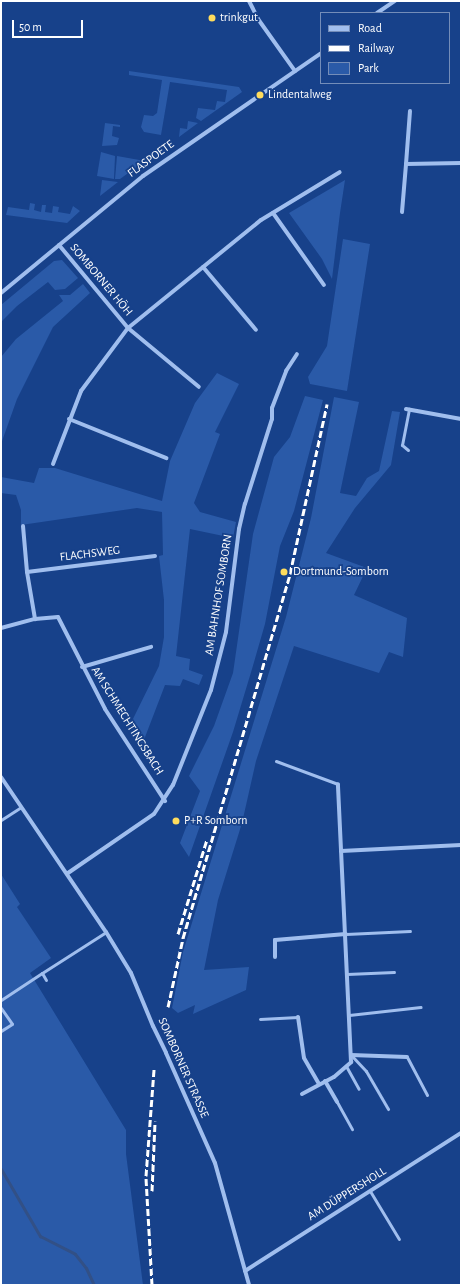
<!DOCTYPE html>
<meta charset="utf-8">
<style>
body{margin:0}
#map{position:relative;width:462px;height:1286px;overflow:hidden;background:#17418a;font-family:"Alegreya Sans",sans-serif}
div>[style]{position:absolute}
.green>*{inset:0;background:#2a5aa8}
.stream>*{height:3px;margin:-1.5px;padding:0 1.5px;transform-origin:1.5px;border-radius:1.5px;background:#325086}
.lane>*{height:3px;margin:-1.5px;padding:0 1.5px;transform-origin:1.5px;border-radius:1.5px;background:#a0beee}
.street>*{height:4px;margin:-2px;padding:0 2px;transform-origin:2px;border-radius:2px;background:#a0beee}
.rail>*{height:3px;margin-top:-1.5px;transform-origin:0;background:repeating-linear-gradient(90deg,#fff 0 7px,transparent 0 10px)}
.street-bridge>*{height:4px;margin:-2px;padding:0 2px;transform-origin:2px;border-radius:2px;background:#a0beee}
.dots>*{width:11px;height:11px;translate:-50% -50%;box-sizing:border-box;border:2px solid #17418a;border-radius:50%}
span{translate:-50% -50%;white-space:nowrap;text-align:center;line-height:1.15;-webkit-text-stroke:3.5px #17418a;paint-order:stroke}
.poi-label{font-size:12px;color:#fff}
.left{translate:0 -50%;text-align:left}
.street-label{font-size:12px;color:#fff}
.frame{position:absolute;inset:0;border:2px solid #fff;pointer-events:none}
.legend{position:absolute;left:320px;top:12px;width:130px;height:72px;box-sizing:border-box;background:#17418a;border:1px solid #748db9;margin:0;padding:5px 7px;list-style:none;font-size:12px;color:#fff}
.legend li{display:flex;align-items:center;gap:8px;height:20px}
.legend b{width:20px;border:1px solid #748db9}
.scale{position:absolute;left:12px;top:20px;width:71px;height:18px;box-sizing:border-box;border:2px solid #fff;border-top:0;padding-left:5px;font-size:12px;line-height:14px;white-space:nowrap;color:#fff;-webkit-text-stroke:3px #17418a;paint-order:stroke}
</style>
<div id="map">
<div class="green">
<div style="clip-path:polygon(129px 71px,239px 87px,242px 92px,201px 121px,196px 118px,198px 108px,215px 110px,217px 101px,225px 102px,227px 90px,170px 82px,161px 135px,144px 132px,141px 127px,144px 115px,153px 116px,157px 113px,162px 80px,129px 75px)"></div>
<div style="clip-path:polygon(188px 121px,198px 123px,179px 137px,180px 128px,187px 129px)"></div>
<div style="clip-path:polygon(105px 123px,120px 125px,120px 127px,113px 126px,112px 136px,119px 138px,117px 145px,102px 146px)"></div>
<div style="clip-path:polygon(101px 152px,115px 156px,114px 179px,97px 176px)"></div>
<div style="clip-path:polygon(117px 156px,145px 161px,120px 179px,115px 179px)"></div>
<div style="clip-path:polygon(102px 180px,118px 182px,100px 196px)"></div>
<div style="clip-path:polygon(345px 180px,340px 213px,332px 279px,322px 259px,289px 213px)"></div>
<div style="clip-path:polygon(30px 203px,35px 204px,34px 210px,41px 212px,42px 205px,46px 205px,45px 212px,52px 213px,53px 206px,59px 207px,58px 212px,70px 214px,73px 206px,80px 211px,67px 223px,6px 215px,8px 207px,29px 210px)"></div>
<div style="clip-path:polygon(343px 239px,370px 244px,347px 391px,310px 384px,308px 377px,327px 346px)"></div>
<div style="clip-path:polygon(62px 260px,78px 278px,65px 289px,55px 290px,48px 282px,17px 306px,1px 322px,1px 305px,54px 261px)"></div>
<div style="clip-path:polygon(83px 284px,90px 293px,53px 327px,17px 399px,1px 444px,1px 357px,16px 339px,63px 301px,59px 295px,70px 295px)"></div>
<div style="clip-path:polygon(217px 373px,239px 384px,215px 432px,220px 434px,194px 503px,200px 512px,236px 522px,233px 538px,190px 529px,176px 656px,190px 659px,189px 670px,203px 675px,199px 685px,183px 679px,180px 686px,165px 685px,142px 745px,130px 725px,159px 666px,164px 637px,164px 600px,159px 556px,163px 555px,162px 512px,137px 508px,21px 525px,21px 510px,16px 495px,1px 493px,1px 477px,34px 483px,39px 468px,55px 468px,162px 501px,170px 461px,195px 403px)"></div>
<div style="clip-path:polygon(305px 396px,323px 400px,294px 511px,280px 546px,265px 624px,252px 669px,233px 732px,189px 857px,180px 843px,200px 791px,189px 776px,214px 726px,233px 673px,253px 534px,274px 457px,290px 437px)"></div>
<div style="clip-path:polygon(334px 397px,359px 402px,340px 493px,356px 496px,367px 478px,379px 471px,392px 411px,400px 412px,391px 465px,355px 508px,326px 553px,367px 568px,354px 595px,407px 618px,403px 657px,389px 652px,379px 673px,294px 646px,256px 761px,242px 823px,218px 900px,204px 970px,249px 967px,246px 990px,193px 1014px,195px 1005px,178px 1013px,172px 1008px,183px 952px,286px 617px,311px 518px)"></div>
<div style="clip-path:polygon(1px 874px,20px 904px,17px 907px,51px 958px,30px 973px,126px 1130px,126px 1154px,143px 1285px,1px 1285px)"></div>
</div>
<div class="stream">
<div style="left:1px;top:1169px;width:78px;rotate:59.8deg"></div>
<div style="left:40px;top:1236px;width:39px;rotate:27deg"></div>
<div style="left:75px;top:1254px;width:18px;rotate:52deg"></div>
<div style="left:86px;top:1268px;width:19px;rotate:65deg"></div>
</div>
<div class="lane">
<div style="left:408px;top:450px;width:8px;rotate:-140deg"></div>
<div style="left:402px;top:445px;width:37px;rotate:-79deg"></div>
<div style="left:276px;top:761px;width:66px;rotate:20.4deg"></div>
<div style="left:1px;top:820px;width:24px;rotate:-33deg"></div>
<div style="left:346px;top:934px;width:64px;rotate:-2.7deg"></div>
<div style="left:347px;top:974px;width:47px;rotate:-2.4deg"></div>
<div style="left:46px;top:980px;width:8px;rotate:-120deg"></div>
<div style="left:42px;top:973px;width:76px;rotate:-32.6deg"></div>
<div style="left:1px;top:1000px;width:49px;rotate:-33.4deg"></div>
<div style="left:1px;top:1008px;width:19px;rotate:55deg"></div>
<div style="left:12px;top:1024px;width:13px;rotate:148deg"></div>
<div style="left:349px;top:1015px;width:72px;rotate:-6.3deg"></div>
<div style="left:260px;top:1019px;width:38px;rotate:-3deg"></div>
<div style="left:351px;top:1055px;width:22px;rotate:47deg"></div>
<div style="left:366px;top:1071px;width:44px;rotate:59.9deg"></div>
<div style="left:407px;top:1057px;width:43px;rotate:62.2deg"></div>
<div style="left:346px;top:1066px;width:26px;rotate:61deg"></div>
<div style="left:337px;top:1102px;width:31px;rotate:61deg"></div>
<div style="left:370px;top:1191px;width:56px;rotate:58.9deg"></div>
</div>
<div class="street">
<div style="left:249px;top:1px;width:20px;rotate:63deg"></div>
<div style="left:258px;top:19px;width:64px;rotate:54.6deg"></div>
<div style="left:377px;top:13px;width:22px;rotate:-34deg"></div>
<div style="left:410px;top:111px;width:53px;rotate:94.3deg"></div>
<div style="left:406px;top:164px;width:55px;rotate:-1deg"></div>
<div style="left:402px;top:212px;width:48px;rotate:-85.2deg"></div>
<div style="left:273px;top:213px;width:88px;rotate:54.7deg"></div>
<div style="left:59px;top:245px;width:108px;rotate:50.3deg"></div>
<div style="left:128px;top:328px;width:92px;rotate:39.7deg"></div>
<div style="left:203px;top:267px;width:82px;rotate:49.9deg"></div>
<div style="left:1px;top:293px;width:184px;rotate:-39.5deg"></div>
<div style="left:143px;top:176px;width:216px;rotate:-34.6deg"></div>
<div style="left:406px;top:409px;width:56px;rotate:10.3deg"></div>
<div style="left:69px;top:419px;width:105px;rotate:21.9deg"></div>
<div style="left:53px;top:464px;width:78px;rotate:-69deg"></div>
<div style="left:81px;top:391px;width:79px;rotate:-53.3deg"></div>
<div style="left:128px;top:328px;width:171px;rotate:-39.1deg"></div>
<div style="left:261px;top:220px;width:92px;rotate:-31.3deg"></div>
<div style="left:23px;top:526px;width:46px;rotate:85deg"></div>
<div style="left:27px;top:572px;width:48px;rotate:80.3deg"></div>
<div style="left:27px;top:572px;width:129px;rotate:-7.1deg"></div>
<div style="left:1px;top:628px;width:35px;rotate:-15deg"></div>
<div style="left:35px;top:619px;width:23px;rotate:-5deg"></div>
<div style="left:58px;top:617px;width:103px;rotate:62.9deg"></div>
<div style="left:105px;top:709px;width:110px;rotate:56.9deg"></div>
<div style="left:82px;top:667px;width:72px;rotate:-16.2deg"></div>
<div style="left:1px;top:777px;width:187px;rotate:55.9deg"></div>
<div style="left:106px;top:932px;width:48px;rotate:58.6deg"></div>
<div style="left:131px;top:973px;width:57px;rotate:67.5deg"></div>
<div style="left:341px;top:851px;width:120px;rotate:-2.9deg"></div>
<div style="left:68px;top:873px;width:104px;rotate:-34.5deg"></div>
<div style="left:154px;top:814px;width:35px;rotate:-57deg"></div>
<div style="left:173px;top:785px;width:102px;rotate:-68.2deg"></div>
<div style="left:211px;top:690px;width:60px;rotate:-75.5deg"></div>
<div style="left:226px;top:632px;width:104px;rotate:-82.8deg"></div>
<div style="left:239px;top:529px;width:26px;rotate:-77deg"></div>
<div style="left:245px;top:504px;width:89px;rotate:-72.4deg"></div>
<div style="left:272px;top:419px;width:11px;rotate:-90deg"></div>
<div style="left:272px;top:408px;width:40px;rotate:-69deg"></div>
<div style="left:286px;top:371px;width:20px;rotate:-57deg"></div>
<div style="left:275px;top:957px;width:17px;rotate:-90deg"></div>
<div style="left:275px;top:940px;width:71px;rotate:-4.8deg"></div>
<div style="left:298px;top:1017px;width:41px;rotate:81.7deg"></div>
<div style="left:304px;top:1058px;width:30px;rotate:60deg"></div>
<div style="left:166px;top:1053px;width:120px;rotate:66deg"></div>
<div style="left:215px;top:1163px;width:127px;rotate:74.4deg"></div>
<div style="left:351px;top:1055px;width:56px;rotate:2deg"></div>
<div style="left:325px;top:1081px;width:24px;rotate:60deg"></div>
<div style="left:302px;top:1094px;width:36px;rotate:-28deg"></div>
<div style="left:334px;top:1077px;width:23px;rotate:-41deg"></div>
<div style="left:351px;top:1062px;width:278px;rotate:-92.7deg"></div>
<div style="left:245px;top:1271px;width:256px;rotate:-32.6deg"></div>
</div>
<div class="rail">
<div style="left:178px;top:934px;width:99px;rotate:-73deg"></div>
<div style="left:168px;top:1007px;width:71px;rotate:-77.7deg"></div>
<div style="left:183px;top:938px;width:379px;rotate:-73.6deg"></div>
<div style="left:290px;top:574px;width:174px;rotate:-77.7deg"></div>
<div style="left:152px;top:1191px;width:70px;rotate:-87.5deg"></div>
<div style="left:152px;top:1285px;width:109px;rotate:-93.2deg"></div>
<div style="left:146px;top:1176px;width:107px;rotate:-85.7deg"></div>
</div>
<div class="street-bridge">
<div style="left:153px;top:1026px;width:30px;rotate:64deg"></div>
</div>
<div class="dots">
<div style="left:212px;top:18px;background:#ffdc5d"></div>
<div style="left:260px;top:95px;background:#ffdc5d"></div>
<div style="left:284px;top:572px;background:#ffdc5d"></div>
<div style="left:176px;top:821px;background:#ffdc5d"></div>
</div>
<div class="poi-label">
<span class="left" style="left:220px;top:18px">trinkgut</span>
<span class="left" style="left:268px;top:95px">Lindentalweg</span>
<span class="left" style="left:293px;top:572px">Dortmund-Somborn</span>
<span class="left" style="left:184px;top:821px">P+R Somborn</span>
</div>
<div class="street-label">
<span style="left:151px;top:159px;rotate:-36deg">FLASPOETE</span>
<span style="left:101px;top:280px;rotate:50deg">SOMBORNER HÖH</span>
<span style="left:90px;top:554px;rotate:-7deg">FLACHSWEG</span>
<span style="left:219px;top:595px;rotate:-81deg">AM BAHNHOF SOMBORN</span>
<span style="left:127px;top:721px;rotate:58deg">AM SCHMECHTINGSBACH</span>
<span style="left:183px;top:1068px;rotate:66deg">SOMBORNER STRASSE</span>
<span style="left:347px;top:1194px;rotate:-32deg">AM DÜPPERSHOLL</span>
</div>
<div class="frame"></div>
<ul class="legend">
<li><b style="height:5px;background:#a0beee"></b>Road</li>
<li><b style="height:5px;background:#fff"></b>Railway</li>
<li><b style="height:11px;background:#2a5aa8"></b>Park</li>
</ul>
<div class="scale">50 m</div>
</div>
